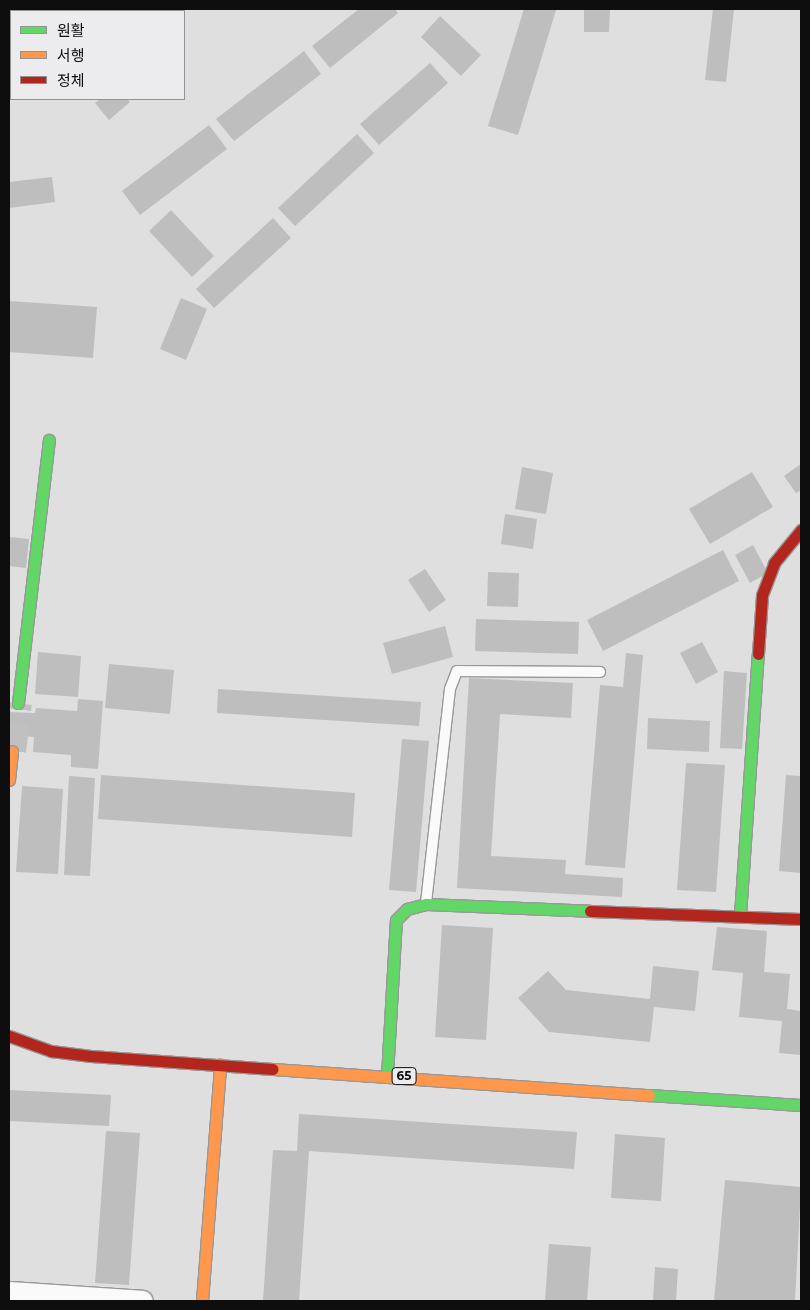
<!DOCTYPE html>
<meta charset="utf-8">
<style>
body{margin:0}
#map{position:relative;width:810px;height:1310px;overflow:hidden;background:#dfdfe0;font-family:Montserrat,"Noto Sans KR",sans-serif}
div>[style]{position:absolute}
.building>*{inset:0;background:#bebebe}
.secondary-tunnel>*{height:28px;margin-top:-14px;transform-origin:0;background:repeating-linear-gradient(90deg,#c0c0c0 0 28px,transparent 0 42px)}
.roads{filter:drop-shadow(1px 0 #989898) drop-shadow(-1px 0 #989898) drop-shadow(0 1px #989898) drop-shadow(0 -1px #989898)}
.lane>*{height:10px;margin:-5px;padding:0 5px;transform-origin:5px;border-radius:5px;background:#fafafa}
.street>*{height:20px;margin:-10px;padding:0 10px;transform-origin:10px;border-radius:10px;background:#fafafa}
.fast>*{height:11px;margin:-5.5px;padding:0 5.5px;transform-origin:5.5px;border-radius:5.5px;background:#63d668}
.slow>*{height:11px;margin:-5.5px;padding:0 5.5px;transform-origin:5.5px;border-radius:5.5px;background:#ff974d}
.jam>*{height:11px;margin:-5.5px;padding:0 5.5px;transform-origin:5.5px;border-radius:5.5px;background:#b3261e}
span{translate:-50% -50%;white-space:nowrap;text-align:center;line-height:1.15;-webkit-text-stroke:4.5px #ececee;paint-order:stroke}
.shield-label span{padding:1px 4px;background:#ececee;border:1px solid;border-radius:4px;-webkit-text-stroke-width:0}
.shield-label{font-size:12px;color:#0e0e0e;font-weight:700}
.frame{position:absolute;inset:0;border:10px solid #0e0e0e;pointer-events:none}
.legend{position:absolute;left:10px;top:10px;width:175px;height:90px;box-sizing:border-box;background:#ececee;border:1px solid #939394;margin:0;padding:6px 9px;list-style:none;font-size:15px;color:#0e0e0e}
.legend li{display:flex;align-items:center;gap:10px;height:25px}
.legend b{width:25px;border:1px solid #939394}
</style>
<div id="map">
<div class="building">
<div style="clip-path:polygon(359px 9px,395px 9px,398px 13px,330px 68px,312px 46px)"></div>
<div style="clip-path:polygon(524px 9px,556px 10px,518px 135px,488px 126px)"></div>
<div style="clip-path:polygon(584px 9px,610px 9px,609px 32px,584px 32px)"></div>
<div style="clip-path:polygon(713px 9px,734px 9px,726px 82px,705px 80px)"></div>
<div style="clip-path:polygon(440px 16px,481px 55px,461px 76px,421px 37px)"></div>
<div style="clip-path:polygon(304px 51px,321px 74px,234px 141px,216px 119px)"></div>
<div style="clip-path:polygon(430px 63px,448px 83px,379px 145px,360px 124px)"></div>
<div style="clip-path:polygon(100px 99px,127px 99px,130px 102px,109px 120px,95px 103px)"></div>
<div style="clip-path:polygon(209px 125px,227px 149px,140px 215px,122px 191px)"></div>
<div style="clip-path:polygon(357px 134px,374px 153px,295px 226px,278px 208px)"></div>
<div style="clip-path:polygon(52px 177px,55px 202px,9px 208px,9px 182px)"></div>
<div style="clip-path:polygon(171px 210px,214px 256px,192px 277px,149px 231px)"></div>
<div style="clip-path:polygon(273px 218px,291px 238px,214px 308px,196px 289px)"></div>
<div style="clip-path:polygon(181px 298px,207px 309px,186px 360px,160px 349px)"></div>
<div style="clip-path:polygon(9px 301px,97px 307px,93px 358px,9px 352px)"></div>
<div style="clip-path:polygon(801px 464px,801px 490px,796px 493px,784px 476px)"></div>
<div style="clip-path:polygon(522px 467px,553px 473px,546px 514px,515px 509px)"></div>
<div style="clip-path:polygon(752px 472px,773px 507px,710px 544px,689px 509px)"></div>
<div style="clip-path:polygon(505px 514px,537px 519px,533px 549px,501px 544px)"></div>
<div style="clip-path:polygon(9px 537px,29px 539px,26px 568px,9px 566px)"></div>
<div style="clip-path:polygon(753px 545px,768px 573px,750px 583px,735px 555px)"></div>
<div style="clip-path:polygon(723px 550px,739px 581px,603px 651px,587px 620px)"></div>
<div style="clip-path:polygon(425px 569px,446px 600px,429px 612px,408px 580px)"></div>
<div style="clip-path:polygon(488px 572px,519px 573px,518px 607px,487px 606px)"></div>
<div style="clip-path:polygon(476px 619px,579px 622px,578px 654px,475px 651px)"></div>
<div style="clip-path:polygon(445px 626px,453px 657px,392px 674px,383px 643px)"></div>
<div style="clip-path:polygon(702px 642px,718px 672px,696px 684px,680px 653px)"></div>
<div style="clip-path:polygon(38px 652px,81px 656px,78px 697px,35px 694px)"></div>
<div style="clip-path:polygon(626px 653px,643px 655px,625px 868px,585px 865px,600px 685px,623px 687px)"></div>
<div style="clip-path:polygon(109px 664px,174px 670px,170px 714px,105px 708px)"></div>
<div style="clip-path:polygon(724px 671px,747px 673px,742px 749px,720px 748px)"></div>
<div style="clip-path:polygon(469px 678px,573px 683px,571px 718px,500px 714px,491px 856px,566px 860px,565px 874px,623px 878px,622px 897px,457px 888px)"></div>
<div style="clip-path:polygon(218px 689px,421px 702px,419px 726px,217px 713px)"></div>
<div style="clip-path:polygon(78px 699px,103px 701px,98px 769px,71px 767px,71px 755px,33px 752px,34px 737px,9px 735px,9px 712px,35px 713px,36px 708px,77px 711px)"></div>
<div style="clip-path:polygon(648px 718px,710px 721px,709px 752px,647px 749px)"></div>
<div style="clip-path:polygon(402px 739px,429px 741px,416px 892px,389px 890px)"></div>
<div style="clip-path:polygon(686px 763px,725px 765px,716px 892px,677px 890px)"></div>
<div style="clip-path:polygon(101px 775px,355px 793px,352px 837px,98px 819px)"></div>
<div style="clip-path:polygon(786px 775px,801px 776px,801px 873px,779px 871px)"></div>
<div style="clip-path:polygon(69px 776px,95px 778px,90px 876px,64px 875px)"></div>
<div style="clip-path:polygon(22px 786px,63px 789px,58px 874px,16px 872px)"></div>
<div style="clip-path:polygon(442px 925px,493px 928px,486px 1040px,435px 1037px)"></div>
<div style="clip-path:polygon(717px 927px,767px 931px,764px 972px,790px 974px,787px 1009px,801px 1011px,801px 1055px,779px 1053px,782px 1021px,739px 1017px,743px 973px,712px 970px)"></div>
<div style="clip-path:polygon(653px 966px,699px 971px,695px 1011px,654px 1007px,650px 1042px,549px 1032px,518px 998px,548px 971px,566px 990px,650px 999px)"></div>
<div style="clip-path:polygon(9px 1090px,111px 1095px,109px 1126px,9px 1121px)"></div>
<div style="clip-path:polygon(299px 1114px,577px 1132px,574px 1169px,309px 1151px,299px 1301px,263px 1301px,273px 1150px,297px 1151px)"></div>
<div style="clip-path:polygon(106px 1131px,140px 1133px,129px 1285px,95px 1283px)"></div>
<div style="clip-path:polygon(615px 1134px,665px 1138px,661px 1201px,611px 1198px)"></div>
<div style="clip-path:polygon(725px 1180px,801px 1187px,795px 1301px,714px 1301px)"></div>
<div style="clip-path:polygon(549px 1244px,591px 1247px,587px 1301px,545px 1301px)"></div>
<div style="clip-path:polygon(655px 1267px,678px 1269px,676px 1301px,653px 1301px)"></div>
</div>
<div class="secondary-tunnel">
<div style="left:12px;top:751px;width:48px;rotate:-82.9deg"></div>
</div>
<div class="roads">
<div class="lane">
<div style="left:426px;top:903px;width:215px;rotate:-83.6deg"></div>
<div style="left:450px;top:689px;width:19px;rotate:-69deg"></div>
<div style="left:457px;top:671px;width:143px;rotate:0.4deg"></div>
</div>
<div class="street">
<div style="left:9px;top:1292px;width:134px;rotate:3.8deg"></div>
</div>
<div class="fast">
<div style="left:18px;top:703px;width:265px;rotate:-83.3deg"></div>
<div style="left:740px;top:915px;width:262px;rotate:-86.1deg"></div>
<div style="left:387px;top:1075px;width:155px;rotate:-86.7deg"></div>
<div style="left:396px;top:920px;width:16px;rotate:-45deg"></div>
<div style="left:407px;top:909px;width:20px;rotate:-15deg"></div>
<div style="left:426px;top:904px;width:164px;rotate:2.4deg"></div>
<div style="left:649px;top:1095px;width:152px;rotate:3.8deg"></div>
</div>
<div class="slow">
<div style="left:9px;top:780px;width:29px;rotate:-84deg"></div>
<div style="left:273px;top:1069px;width:377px;rotate:4deg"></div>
<div style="left:202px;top:1301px;width:237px;rotate:-85.6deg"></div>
</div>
<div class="jam">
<div style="left:758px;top:654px;width:59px;rotate:-86.1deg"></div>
<div style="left:762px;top:595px;width:34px;rotate:-69deg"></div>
<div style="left:774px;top:563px;width:43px;rotate:-50.7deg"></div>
<div style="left:590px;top:911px;width:211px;rotate:2.2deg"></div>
<div style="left:9px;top:1036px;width:45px;rotate:19.7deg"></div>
<div style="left:51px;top:1051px;width:40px;rotate:7.1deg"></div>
<div style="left:91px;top:1056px;width:182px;rotate:4.1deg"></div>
</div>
</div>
<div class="shield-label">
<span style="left:404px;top:1076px">65</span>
</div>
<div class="frame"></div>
<ul class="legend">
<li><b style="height:6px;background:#63d668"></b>원활</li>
<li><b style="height:6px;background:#ff974d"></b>서행</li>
<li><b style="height:6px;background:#b3261e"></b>정체</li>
</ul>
</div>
